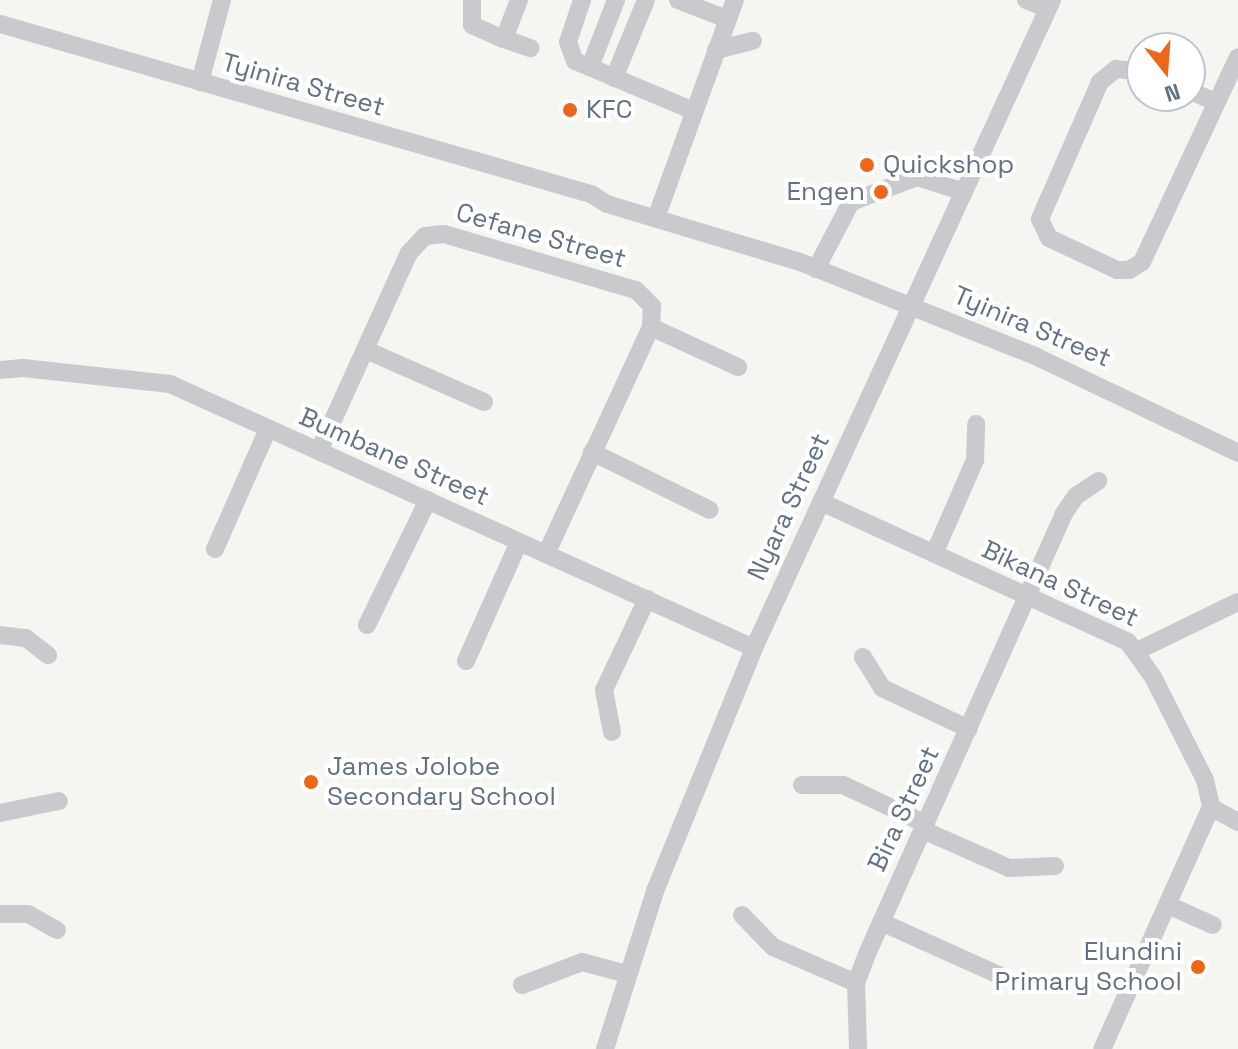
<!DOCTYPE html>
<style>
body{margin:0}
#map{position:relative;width:1238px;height:1049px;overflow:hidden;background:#f5f6f2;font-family:"Space Grotesk",sans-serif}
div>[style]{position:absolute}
.minor>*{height:18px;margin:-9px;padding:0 9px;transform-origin:9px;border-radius:9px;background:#c8cace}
.dots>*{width:22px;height:22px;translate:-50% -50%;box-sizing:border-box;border:4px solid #fff;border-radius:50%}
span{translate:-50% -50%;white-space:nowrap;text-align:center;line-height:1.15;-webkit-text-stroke:8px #fff;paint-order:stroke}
.street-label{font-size:26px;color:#637185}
.poi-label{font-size:26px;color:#637185}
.left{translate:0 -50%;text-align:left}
.right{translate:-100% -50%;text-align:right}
.north{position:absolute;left:1126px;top:32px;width:80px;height:80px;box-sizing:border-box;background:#fff;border:2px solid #c1c6ce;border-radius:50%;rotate:163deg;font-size:22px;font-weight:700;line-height:32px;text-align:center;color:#637185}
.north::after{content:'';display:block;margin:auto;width:28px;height:36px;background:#ee6619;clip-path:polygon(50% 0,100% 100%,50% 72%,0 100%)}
</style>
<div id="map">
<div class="minor">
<div style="left:472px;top:0;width:25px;rotate:90deg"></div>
<div style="left:472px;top:25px;width:35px;rotate:24deg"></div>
<div style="left:504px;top:39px;width:42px;rotate:-69deg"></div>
<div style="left:582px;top:0;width:44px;rotate:108.4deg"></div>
<div style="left:568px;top:42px;width:20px;rotate:70deg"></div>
<div style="left:575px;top:61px;width:129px;rotate:22.8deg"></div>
<div style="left:678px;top:0;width:53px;rotate:21.2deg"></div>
<div style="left:1026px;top:0;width:23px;rotate:23deg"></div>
<div style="left:0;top:24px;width:615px;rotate:16.05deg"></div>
<div style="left:591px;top:194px;width:19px;rotate:32deg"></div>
<div style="left:607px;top:204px;width:202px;rotate:16.7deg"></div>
<div style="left:800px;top:262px;width:253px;rotate:21.8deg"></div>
<div style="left:1035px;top:356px;width:225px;rotate:25.5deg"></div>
<div style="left:504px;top:39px;width:28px;rotate:19deg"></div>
<div style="left:716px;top:50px;width:38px;rotate:-14deg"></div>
<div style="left:590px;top:67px;width:72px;rotate:-68.8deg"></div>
<div style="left:1142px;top:72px;width:26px;rotate:-173deg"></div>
<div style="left:1116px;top:69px;width:21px;rotate:141deg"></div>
<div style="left:1100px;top:82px;width:150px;rotate:113.7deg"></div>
<div style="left:1040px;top:219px;width:21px;rotate:65deg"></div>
<div style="left:1049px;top:238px;width:75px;rotate:25.2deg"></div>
<div style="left:1117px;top:270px;width:12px"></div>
<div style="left:1129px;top:270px;width:15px;rotate:-32deg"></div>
<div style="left:1142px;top:262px;width:226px;rotate:-64.9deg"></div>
<div style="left:614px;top:78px;width:84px;rotate:-67.7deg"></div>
<div style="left:200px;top:82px;width:85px;rotate:-75deg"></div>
<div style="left:1190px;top:91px;width:28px;rotate:23deg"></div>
<div style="left:656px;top:218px;width:232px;rotate:-70.1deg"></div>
<div style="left:816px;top:269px;width:76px;rotate:-62.4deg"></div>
<div style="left:851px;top:202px;width:71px;rotate:-20.7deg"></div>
<div style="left:917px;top:177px;width:49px;rotate:17.7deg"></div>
<div style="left:651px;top:327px;width:96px;rotate:24.7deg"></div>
<div style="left:366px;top:350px;width:129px;rotate:23.8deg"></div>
<div style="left:0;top:370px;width:23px;rotate:-5deg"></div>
<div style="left:23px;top:368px;width:148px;rotate:6.2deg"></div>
<div style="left:170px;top:384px;width:641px;rotate:24.33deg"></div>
<div style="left:319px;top:451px;width:217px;rotate:-65.6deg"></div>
<div style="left:409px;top:253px;width:23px;rotate:-47deg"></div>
<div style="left:425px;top:236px;width:19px;rotate:-6deg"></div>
<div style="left:444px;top:234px;width:200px;rotate:16.3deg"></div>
<div style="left:636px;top:290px;width:23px;rotate:45deg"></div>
<div style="left:652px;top:306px;width:21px;rotate:93deg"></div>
<div style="left:651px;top:327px;width:250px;rotate:114.8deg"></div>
<div style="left:592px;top:452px;width:131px;rotate:26.2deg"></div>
<div style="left:821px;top:502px;width:337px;rotate:24.5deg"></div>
<div style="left:1128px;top:642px;width:43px;rotate:54.5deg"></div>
<div style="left:1153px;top:677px;width:115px;rotate:63.2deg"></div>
<div style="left:1205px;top:780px;width:28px;rotate:77deg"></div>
<div style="left:1211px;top:807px;width:265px;rotate:114.2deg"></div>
<div style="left:215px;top:549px;width:131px;rotate:-66.2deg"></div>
<div style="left:934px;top:554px;width:103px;rotate:-66.4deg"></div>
<div style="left:975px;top:460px;width:36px;rotate:-88deg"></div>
<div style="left:367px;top:625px;width:139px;rotate:-64deg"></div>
<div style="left:0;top:635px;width:26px;rotate:7deg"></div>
<div style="left:26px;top:638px;width:28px;rotate:38deg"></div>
<div style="left:1139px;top:650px;width:110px;rotate:-25.9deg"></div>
<div style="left:863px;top:657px;width:36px;rotate:58deg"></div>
<div style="left:882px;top:688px;width:96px;rotate:25.2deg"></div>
<div style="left:466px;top:661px;width:130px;rotate:-66deg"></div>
<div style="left:612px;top:732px;width:43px;rotate:-100.8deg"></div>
<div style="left:604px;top:690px;width:101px;rotate:-64.7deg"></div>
<div style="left:802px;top:785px;width:41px"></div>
<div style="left:843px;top:785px;width:92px;rotate:25.2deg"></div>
<div style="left:1211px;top:807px;width:31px;rotate:29deg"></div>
<div style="left:0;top:813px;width:60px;rotate:-11.5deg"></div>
<div style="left:923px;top:830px;width:94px;rotate:23.8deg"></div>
<div style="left:1009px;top:868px;width:46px;rotate:-2.5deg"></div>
<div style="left:1168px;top:905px;width:49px;rotate:24deg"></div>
<div style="left:0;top:914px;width:28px"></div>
<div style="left:28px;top:914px;width:33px;rotate:29deg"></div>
<div style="left:742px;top:915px;width:45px;rotate:45.9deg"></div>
<div style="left:773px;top:947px;width:90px;rotate:23.4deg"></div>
<div style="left:881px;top:922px;width:129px;rotate:24.2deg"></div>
<div style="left:522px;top:985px;width:64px;rotate:-21deg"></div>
<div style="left:582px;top:962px;width:47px;rotate:14.9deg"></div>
<div style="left:605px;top:1049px;width:166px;rotate:-72.4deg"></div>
<div style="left:655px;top:891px;width:262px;rotate:-67.8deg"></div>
<div style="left:754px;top:648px;width:713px;rotate:-65.3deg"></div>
<div style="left:858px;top:1049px;width:66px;rotate:-91.7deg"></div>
<div style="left:856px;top:983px;width:31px;rotate:-69deg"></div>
<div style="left:867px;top:954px;width:481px;rotate:-65.9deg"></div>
<div style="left:1063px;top:515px;width:23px;rotate:-56deg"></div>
<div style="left:1076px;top:496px;width:27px;rotate:-34deg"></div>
</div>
<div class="dots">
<div style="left:570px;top:110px;background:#ee6619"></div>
<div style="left:867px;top:165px;background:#ee6619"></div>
<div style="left:881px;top:192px;background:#ee6619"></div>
<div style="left:311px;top:782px;background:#ee6619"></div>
<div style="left:1198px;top:967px;background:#ee6619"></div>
</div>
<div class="street-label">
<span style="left:303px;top:85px;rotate:16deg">Tyinira Street</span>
<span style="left:541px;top:236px;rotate:16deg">Cefane Street</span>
<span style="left:1032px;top:327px;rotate:23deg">Tyinira Street</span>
<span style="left:394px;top:457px;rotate:24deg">Bumbane Street</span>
<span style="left:789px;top:507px;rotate:-65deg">Nyara Street</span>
<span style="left:1060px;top:584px;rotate:25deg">Bikana Street</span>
<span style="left:904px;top:809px;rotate:-65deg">Bira Street</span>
</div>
<div class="poi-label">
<span class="left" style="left:586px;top:110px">KFC</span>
<span class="left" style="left:883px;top:165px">Quickshop</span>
<span class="right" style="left:865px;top:192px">Engen</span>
<span class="left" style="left:327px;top:782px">James Jolobe<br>Secondary School</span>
<span class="right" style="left:1182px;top:967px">Elundini<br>Primary School</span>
</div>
<div class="north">N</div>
</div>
